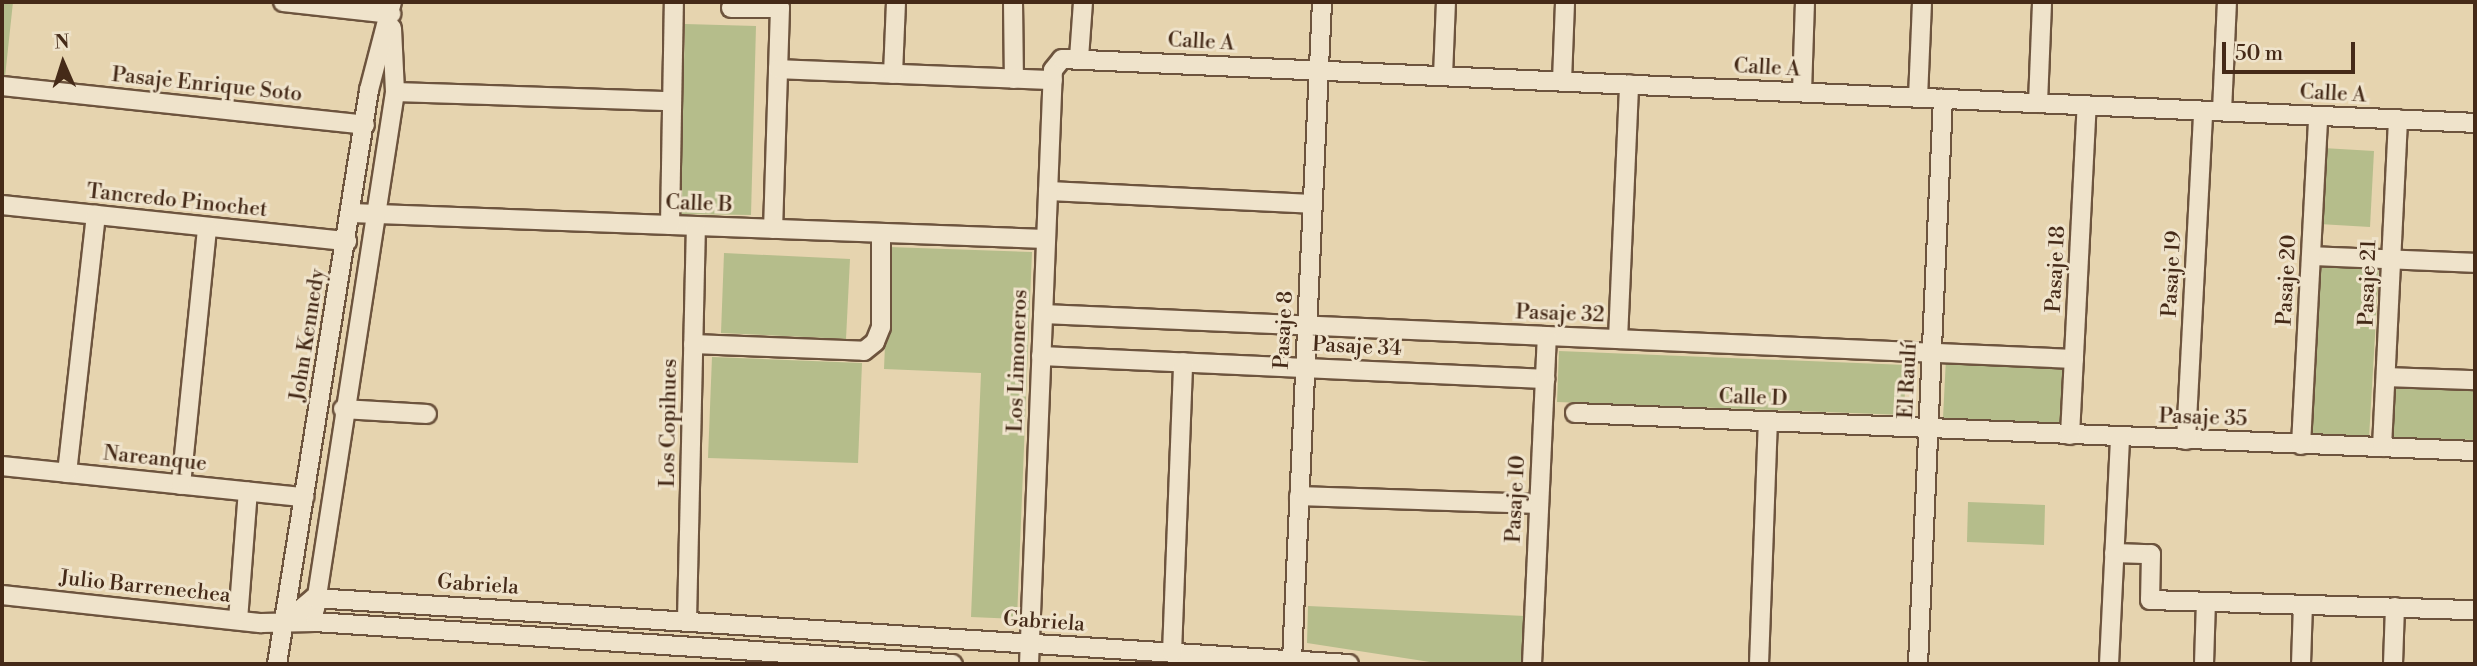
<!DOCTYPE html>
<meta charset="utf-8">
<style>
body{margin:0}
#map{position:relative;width:2477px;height:666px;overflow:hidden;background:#e6d4af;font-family:"Libre Bodoni",serif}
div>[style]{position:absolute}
.green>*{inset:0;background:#b5bd8b}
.roads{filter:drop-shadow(2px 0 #6d543e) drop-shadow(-2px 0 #6d543e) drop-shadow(0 2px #6d543e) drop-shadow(0 -2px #6d543e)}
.minor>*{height:18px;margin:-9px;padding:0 9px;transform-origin:9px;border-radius:9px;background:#efe3cb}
span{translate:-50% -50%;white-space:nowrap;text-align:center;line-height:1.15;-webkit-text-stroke:6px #efe3cb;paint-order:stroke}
.street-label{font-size:21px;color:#452a18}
.frame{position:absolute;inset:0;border:4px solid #452a18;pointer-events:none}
.north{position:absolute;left:28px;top:28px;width:70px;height:70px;-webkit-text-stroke:5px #efe3cb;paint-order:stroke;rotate:357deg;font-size:19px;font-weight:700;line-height:28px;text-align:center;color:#452a18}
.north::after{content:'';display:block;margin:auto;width:24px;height:32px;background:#452a18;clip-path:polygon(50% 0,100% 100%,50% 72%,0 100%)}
.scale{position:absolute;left:2222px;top:42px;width:133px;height:32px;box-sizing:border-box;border:4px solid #452a18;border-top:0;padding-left:9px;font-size:21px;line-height:24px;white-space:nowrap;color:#452a18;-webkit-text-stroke:5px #efe3cb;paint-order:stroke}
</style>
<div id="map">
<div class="green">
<div style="clip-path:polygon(2px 2px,13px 2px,5px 77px,2px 77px)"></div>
<div style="clip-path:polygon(685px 24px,756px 26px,751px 215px,680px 214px)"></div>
<div style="clip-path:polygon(2323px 148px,2374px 151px,2370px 227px,2319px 224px)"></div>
<div style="clip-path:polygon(889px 247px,1032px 252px,1017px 619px,971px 617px,981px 373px,884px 369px)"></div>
<div style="clip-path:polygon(724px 253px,850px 259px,846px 339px,721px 333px)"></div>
<div style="clip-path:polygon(2318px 263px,2379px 267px,2369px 438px,2308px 435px)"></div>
<div style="clip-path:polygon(1559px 351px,1906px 365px,1904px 415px,1557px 402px)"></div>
<div style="clip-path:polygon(712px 357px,862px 363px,858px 463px,708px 458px)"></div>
<div style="clip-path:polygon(1946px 358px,2064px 365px,2060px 424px,1943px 418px)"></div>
<div style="clip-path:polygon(2392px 382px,2475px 385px,2475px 440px,2390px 437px)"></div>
<div style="clip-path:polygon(1968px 502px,2045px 505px,2044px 545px,1967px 542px)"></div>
<div style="clip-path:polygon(1308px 606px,1525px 616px,1523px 664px,1443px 664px,1307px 643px)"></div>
</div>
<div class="roads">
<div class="minor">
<div style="left:283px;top:2px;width:109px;rotate:6.3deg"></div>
<div style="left:1013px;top:2px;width:77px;rotate:89.3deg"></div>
<div style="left:731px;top:8px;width:49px"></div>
<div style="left:780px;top:8px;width:221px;rotate:91.8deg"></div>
<div style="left:1079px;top:58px;width:56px;rotate:-85.9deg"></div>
<div style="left:778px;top:69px;width:275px;rotate:2.3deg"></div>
<div style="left:893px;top:74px;width:72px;rotate:-87.6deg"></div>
<div style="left:1443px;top:76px;width:74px;rotate:-87.7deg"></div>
<div style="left:1562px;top:81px;width:79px;rotate:-87.8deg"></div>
<div style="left:2px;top:86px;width:365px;rotate:6.1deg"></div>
<div style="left:395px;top:92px;width:276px;rotate:1.9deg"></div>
<div style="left:1802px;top:92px;width:90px;rotate:-88.1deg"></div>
<div style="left:1918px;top:98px;width:96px;rotate:-87.6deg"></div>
<div style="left:2038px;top:103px;width:101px;rotate:-87.7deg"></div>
<div style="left:2222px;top:111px;width:109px;rotate:-87.4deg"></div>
<div style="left:1048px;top:191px;width:265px;rotate:2.8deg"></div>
<div style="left:2px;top:205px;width:347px;rotate:6deg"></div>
<div style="left:351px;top:213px;width:695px;rotate:2.14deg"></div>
<div style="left:670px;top:225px;width:223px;rotate:-89deg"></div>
<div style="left:2311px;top:256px;width:164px;rotate:2.4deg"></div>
<div style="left:1043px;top:314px;width:1032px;rotate:2.5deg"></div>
<div style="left:1618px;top:339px;width:255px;rotate:-87.5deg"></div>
<div style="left:693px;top:344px;width:171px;rotate:2.3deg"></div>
<div style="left:864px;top:351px;width:14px;rotate:-39deg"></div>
<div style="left:875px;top:342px;width:16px;rotate:-68deg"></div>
<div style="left:881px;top:327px;width:94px;rotate:-90deg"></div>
<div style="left:1041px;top:356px;width:505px;rotate:2.61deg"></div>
<div style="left:2387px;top:377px;width:88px;rotate:2deg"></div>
<div style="left:343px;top:409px;width:84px;rotate:3.4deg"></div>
<div style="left:1575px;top:413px;width:901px;rotate:2.42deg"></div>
<div style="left:2070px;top:435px;width:330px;rotate:-87.1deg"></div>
<div style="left:2186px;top:440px;width:329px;rotate:-87deg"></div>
<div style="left:2301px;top:445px;width:329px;rotate:-87deg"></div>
<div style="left:2382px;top:447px;width:328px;rotate:-87.2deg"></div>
<div style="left:2px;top:466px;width:304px;rotate:5.9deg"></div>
<div style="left:67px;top:473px;width:260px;rotate:-83.6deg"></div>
<div style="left:181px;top:485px;width:259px;rotate:-84.2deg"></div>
<div style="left:1299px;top:496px;width:239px;rotate:1.9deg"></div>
<div style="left:2114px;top:553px;width:37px;rotate:2deg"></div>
<div style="left:2151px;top:554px;width:46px;rotate:91.2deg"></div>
<div style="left:2150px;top:600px;width:325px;rotate:1.8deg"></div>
<div style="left:2px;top:595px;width:261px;rotate:6.2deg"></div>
<div style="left:261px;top:623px;width:54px;rotate:-1.1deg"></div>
<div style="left:315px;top:622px;width:639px;rotate:3.77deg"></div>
<div style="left:315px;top:609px;width:523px;rotate:-81.2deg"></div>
<div style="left:395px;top:92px;width:64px;rotate:-92.7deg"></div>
<div style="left:238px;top:620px;width:129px;rotate:-85.6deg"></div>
<div style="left:687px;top:620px;width:394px;rotate:-88.7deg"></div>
<div style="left:284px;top:623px;width:39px;rotate:-40deg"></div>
<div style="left:314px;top:598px;width:1037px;rotate:3.65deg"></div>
<div style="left:1172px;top:653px;width:291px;rotate:-87.8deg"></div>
<div style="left:1292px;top:660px;width:659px;rotate:-87.39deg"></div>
<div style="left:277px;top:664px;width:581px;rotate:-80.89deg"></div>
<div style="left:369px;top:90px;width:91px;rotate:-75.4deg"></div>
<div style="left:1029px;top:664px;width:594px;rotate:-87.69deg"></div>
<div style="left:1053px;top:70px;width:14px;rotate:-51deg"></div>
<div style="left:1062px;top:59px;width:1414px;rotate:2.59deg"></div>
<div style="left:1532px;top:664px;width:328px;rotate:-87.4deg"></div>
<div style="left:1759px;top:664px;width:243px;rotate:-87.9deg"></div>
<div style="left:1918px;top:664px;width:566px;rotate:-87.47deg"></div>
<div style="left:2109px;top:664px;width:226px;rotate:-87.2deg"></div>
<div style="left:2204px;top:664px;width:62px;rotate:-88.2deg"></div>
<div style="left:2301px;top:664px;width:59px;rotate:-88.1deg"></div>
<div style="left:2393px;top:664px;width:57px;rotate:-88deg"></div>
</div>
</div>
<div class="street-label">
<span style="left:1201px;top:42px;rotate:3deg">Calle A</span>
<span style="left:1767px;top:68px;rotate:3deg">Calle A</span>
<span style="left:207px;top:85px;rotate:6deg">Pasaje Enrique Soto</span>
<span style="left:2333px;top:94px;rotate:3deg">Calle A</span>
<span style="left:177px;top:201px;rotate:6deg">Tancredo Pinochet</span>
<span style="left:699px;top:204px;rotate:2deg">Calle B</span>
<span style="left:2056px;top:269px;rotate:-87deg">Pasaje 18</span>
<span style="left:2172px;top:274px;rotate:-87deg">Pasaje 19</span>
<span style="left:2287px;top:280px;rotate:-87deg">Pasaje 20</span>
<span style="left:2368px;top:283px;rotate:-88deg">Pasaje 21</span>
<span style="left:1560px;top:314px;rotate:2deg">Pasaje 32</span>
<span style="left:1284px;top:330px;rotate:-87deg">Pasaje 8</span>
<span style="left:308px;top:335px;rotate:-81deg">John Kennedy</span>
<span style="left:1357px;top:347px;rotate:3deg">Pasaje 34</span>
<span style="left:1018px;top:361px;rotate:-88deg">Los Limoneros</span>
<span style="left:1908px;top:381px;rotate:-87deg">El Raulí</span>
<span style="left:1753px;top:398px;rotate:2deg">Calle D</span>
<span style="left:2203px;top:418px;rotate:2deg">Pasaje 35</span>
<span style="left:669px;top:423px;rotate:-89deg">Los Copihues</span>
<span style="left:155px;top:459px;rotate:6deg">Nareanque</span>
<span style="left:1516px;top:499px;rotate:-87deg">Pasaje 10</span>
<span style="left:478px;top:585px;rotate:4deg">Gabriela</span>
<span style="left:145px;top:587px;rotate:6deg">Julio Barrenechea</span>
<span style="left:1044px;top:622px;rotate:4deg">Gabriela</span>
</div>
<div class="frame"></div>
<div class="north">N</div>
<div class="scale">50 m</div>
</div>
